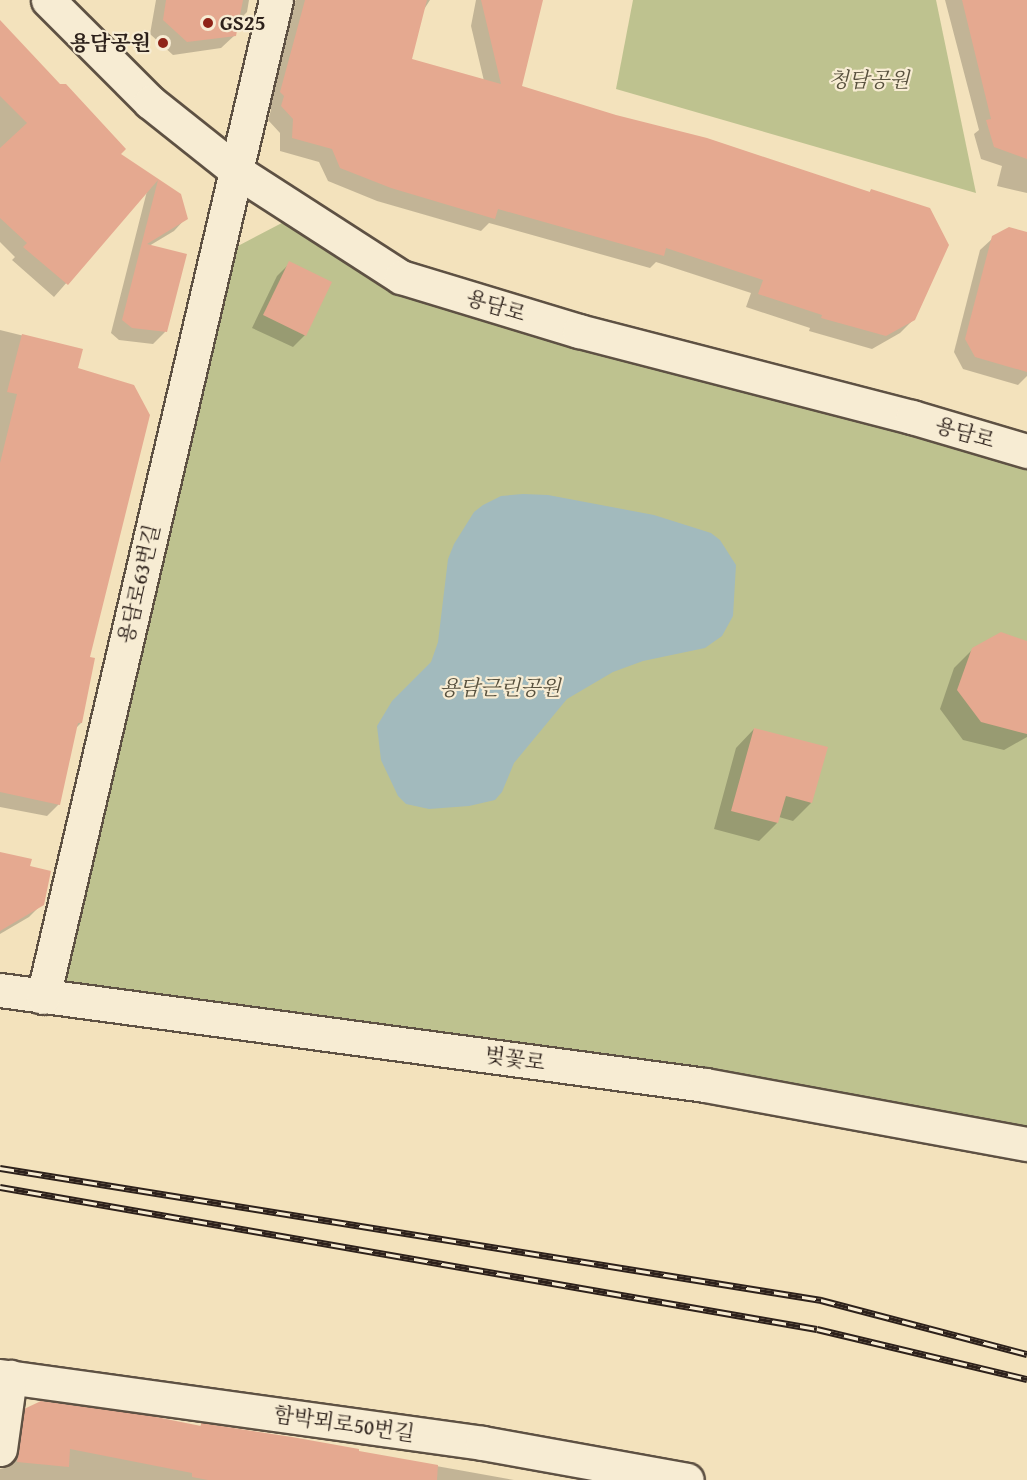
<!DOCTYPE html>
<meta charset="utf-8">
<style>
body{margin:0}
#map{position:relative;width:1027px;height:1480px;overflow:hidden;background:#f3e2bc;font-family:"Gentium Book Plus","Noto Serif KR",serif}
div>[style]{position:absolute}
.green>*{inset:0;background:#bec28f}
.water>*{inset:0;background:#a2babd}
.shadow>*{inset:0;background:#0003}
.building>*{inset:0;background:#e5a990}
.roads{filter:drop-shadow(2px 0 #5e5143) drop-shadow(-2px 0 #5e5143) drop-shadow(0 2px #5e5143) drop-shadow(0 -2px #5e5143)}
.minor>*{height:33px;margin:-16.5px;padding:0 16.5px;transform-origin:16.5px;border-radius:16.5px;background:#f7ecd3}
.rail>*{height:7px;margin-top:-3.5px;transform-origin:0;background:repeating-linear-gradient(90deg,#f7ecd3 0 14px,#2d211b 0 28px);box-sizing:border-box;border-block:2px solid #2d211b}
.dots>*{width:16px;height:16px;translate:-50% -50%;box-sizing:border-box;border:3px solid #f7ecd3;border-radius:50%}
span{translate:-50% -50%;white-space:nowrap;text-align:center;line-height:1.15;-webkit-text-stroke:4.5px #f7ecd3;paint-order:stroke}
.poi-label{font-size:21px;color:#2d211b;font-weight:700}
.left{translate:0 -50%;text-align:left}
.right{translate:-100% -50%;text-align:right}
.park-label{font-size:21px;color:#58513e;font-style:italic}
.street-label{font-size:21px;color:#2d211b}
</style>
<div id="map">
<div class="green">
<div style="clip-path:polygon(633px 0,936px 0,976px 193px,616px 89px)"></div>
<div style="clip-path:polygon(301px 213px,387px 268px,1027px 451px,1027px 1145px,43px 997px,217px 257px)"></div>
</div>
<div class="water">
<div style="clip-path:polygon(523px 494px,548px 495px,654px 515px,711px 533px,720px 540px,736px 565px,733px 616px,722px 636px,705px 648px,643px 661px,613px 672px,567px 699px,514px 763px,502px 792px,495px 800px,469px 806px,429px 809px,406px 804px,398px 796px,381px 760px,377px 726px,392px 701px,431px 662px,438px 642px,448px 559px,454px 544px,474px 512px,483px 505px,501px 496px)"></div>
</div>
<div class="shadow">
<div style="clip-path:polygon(156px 0,249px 0,247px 12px,237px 22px,235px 35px,221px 48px,173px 55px,150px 34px)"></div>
<div style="clip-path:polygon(296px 0,430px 0,423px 11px,410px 60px,484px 81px,471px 26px,476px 0,541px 0,521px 87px,869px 193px,871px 190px,914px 319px,900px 333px,872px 349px,809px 331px,810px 328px,746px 307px,751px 293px,656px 262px,650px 268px,489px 223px,481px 231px,377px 201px,328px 181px,319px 162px,280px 151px,280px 133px,268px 120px,271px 110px,268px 106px)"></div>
<div style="clip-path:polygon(945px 0,1027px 0,1027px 193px,997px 186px,1002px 166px,981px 159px,974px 134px,979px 130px)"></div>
<div style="clip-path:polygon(0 40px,119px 154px,180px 195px,186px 218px,174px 231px,149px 246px,165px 332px,153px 344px,119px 340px,111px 333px,147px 191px,54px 297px,12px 260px,15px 257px,0 242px)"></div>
<div style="clip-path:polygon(1027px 234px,1027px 376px,1018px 385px,963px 369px,954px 352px,980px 250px,993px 238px)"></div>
<div style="clip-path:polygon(290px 263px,305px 335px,293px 347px,252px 328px,277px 276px)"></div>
<div style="clip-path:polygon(0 330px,81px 350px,76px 369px,88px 658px,81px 723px,76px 728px,59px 804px,47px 816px,0 807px)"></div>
<div style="clip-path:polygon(1027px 643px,1027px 737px,1004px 750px,963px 740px,940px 709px,954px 668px,973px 649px)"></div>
<div style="clip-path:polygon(754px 729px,811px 803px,793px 821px,779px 817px,777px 823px,759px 841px,714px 829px,736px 748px)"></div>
<div style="clip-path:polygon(0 853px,28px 867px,42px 904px,29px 917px,0 934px)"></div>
<div style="clip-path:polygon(25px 1410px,199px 1427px,202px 1424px,514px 1480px,0 1480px,0 1469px,4px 1468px,13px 1423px)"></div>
</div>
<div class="building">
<div style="clip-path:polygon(166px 0,243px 0,236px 36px,187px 42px,163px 20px)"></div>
<div style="clip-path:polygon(305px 0,427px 0,412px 59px,501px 84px,481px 0,543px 0,522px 86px,616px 115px,707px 138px,870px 192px,871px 189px,930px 208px,949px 245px,915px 320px,886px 336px,821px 318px,822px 315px,758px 294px,763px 280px,666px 248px,664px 256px,498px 209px,495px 219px,391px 188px,340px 168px,332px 149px,292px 138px,293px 119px,281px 106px,284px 96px,280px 92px)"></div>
<div style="clip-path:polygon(962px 0,1027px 0,1027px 159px,994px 147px,986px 120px,991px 119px)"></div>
<div style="clip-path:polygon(0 20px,60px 84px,66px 84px,126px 149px,121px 154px,181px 194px,188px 219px,147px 244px,187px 254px,167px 332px,132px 328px,122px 320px,158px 180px,68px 285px,23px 247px,27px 243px,0 218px,0 148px,27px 123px,0 96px)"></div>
<div style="clip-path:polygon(1009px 227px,1027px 232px,1027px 372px,975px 357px,965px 339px,992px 236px)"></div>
<div style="clip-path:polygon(289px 261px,332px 282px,306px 336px,263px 315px)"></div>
<div style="clip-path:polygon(22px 334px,83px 349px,78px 368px,134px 385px,150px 415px,90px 657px,95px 658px,82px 723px,78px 723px,60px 805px,0 792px,0 463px,17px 394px,7px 392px)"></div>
<div style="clip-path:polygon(1001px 632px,1027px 641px,1027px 734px,981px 722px,957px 690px,972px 648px)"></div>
<div style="clip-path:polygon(754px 728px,828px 747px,812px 803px,786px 796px,778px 823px,731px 811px)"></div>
<div style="clip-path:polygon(0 852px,32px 859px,30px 866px,51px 871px,44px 905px,0 931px)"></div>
<div style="clip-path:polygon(41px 1401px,146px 1415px,201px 1426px,201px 1423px,292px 1437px,359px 1449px,359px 1451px,438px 1465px,437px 1480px,208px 1480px,192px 1477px,192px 1473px,70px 1449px,69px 1467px,17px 1462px,24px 1409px)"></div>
</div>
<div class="roads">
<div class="minor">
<div style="left:48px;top:0;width:144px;rotate:45deg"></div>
<div style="left:150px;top:102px;width:112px;rotate:38.5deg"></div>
<div style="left:238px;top:172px;width:194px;rotate:32.8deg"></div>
<div style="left:401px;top:277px;width:186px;rotate:16.9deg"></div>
<div style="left:579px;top:331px;width:344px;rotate:14.5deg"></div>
<div style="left:912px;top:417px;width:120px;rotate:16.5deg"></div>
<div style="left:0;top:990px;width:711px;rotate:7.67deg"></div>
<div style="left:705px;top:1085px;width:327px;rotate:10.4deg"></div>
<div style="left:43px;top:997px;width:1024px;rotate:-76.85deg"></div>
<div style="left:0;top:1376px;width:487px;rotate:7.9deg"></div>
<div style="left:482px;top:1443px;width:208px;rotate:10.2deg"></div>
<div style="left:0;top:1449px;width:73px;rotate:-82.1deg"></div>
</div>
</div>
<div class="rail">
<div style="left:0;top:1168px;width:832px;rotate:9.13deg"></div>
<div style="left:821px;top:1300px;width:213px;rotate:14.7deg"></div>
<div style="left:0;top:1187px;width:829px;rotate:9.86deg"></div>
<div style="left:817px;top:1329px;width:216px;rotate:13.4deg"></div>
</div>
<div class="dots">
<div style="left:208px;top:23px;background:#8f2418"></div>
<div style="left:163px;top:43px;background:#8f2418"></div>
</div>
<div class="poi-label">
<span class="left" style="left:220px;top:23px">GS25</span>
<span class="right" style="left:151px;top:43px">용담공원</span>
</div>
<div class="park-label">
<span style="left:869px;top:80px">청담공원</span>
<span style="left:500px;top:688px">용담근린공원</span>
</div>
<div class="street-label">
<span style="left:496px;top:306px;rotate:17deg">용담로</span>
<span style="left:965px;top:433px;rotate:16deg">용담로</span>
<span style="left:139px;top:584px;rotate:-77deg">용담로63번길</span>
<span style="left:515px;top:1059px;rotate:8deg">벚꽃로</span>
<span style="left:344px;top:1424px;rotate:8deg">함박뫼로50번길</span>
</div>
</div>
